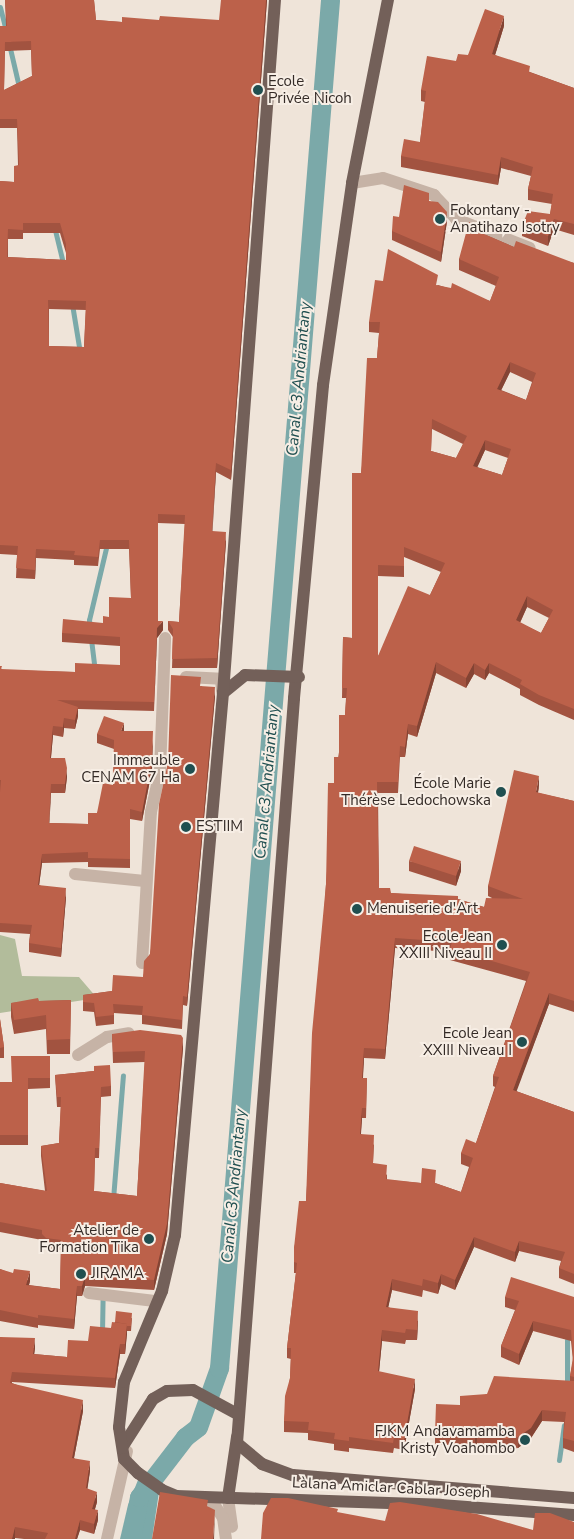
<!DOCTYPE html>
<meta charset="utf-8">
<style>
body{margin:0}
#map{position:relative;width:574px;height:1539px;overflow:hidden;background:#efe4d9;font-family:"Nunito Sans",sans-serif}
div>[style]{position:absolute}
.green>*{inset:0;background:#b2bc9b}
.water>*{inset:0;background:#7ba9a9}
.stream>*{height:5px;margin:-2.5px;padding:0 2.5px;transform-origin:2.5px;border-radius:2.5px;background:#7ba9a9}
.canal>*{height:19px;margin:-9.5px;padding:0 9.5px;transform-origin:9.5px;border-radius:9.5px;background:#7ba9a9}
.minor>*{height:12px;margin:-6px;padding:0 6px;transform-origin:6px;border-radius:6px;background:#c6b3a6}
.major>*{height:12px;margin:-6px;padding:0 6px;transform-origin:6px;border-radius:6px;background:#736059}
.major-bridge>*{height:12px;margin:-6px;padding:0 6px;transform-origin:6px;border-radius:6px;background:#736059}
.wall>*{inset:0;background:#a25340}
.shaded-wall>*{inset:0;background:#844434}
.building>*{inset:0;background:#bc614a}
.dots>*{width:14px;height:14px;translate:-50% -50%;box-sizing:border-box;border:2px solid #f7eee5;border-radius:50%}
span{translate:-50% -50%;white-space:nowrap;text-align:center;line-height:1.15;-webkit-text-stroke:4px #f7eee5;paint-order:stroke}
.poi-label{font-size:15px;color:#332a26}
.left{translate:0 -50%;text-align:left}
.right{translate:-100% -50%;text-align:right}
.street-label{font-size:15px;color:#332a26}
.water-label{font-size:16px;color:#204f50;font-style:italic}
</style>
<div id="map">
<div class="green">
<div style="clip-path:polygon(0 935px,15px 939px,22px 976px,79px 977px,97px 998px,0 1013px)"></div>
</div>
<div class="water">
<div style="clip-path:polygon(140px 1475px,159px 1492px,152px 1539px,120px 1539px,128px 1505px)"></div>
</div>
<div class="stream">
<div style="left:0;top:7px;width:25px;rotate:76deg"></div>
<div style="left:9px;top:44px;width:44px;rotate:76.9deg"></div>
<div style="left:54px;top:226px;width:42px;rotate:76.3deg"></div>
<div style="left:72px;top:304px;width:50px;rotate:80.7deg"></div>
<div style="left:90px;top:628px;width:8px;rotate:-97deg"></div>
<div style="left:89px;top:620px;width:78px;rotate:-76.7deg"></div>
<div style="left:91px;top:639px;width:31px;rotate:83deg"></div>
<div style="left:113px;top:1199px;width:124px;rotate:-85.4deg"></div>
<div style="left:102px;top:1333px;width:39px;rotate:-89deg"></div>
<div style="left:567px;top:1387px;width:47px;rotate:-90deg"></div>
<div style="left:559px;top:1460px;width:35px;rotate:-82deg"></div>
</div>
<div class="canal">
<div style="left:131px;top:1539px;width:43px;rotate:-79.2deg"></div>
<div style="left:139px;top:1497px;width:76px;rotate:-52.5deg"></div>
<div style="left:185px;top:1437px;width:16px;rotate:-38deg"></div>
<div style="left:198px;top:1427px;width:63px;rotate:-70.4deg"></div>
<div style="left:219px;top:1368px;width:1372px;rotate:-85.36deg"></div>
</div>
<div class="minor">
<div style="left:352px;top:183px;width:31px;rotate:-9deg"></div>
<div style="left:383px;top:178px;width:54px;rotate:18.4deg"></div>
<div style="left:434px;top:195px;width:33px;rotate:47deg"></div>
<div style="left:456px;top:219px;width:79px;rotate:21.4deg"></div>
<div style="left:186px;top:677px;width:35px;rotate:3deg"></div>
<div style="left:221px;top:679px;width:12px;rotate:85deg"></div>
<div style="left:75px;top:874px;width:70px;rotate:5.7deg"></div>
<div style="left:142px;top:963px;width:151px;rotate:-86.6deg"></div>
<div style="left:151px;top:812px;width:42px;rotate:-77.6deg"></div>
<div style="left:160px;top:771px;width:133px;rotate:-87.8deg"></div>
<div style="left:78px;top:1055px;width:34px;rotate:-32deg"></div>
<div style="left:107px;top:1037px;width:22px;rotate:-10deg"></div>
<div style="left:89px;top:1293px;width:66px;rotate:6.9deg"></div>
<div style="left:228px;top:1498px;width:29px;rotate:82deg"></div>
<div style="left:198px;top:1499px;width:14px;rotate:8deg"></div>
<div style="left:212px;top:1501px;width:20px;rotate:57deg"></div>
<div style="left:223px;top:1518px;width:21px;rotate:82deg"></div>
<div style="left:107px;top:1539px;width:90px;rotate:-77.2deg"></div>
</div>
<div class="major">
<div style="left:223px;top:693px;width:28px;rotate:-39deg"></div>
<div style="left:237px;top:1443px;width:747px;rotate:-85.62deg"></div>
<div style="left:294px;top:698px;width:314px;rotate:-84.7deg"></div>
<div style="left:323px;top:385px;width:204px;rotate:-81.8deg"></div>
<div style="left:352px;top:183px;width:187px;rotate:-78.9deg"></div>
<div style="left:237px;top:1443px;width:33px;rotate:40deg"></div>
<div style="left:262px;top:1464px;width:33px;rotate:20deg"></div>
<div style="left:293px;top:1475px;width:282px;rotate:4.7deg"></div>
<div style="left:123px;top:1446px;width:56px;rotate:-57.4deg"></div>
<div style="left:153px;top:1399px;width:16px;rotate:-30deg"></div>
<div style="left:167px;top:1391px;width:26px;rotate:-2deg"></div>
<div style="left:124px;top:1459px;width:32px;rotate:-99deg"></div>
<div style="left:119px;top:1427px;width:45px;rotate:-83.7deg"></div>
<div style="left:124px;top:1382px;width:99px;rotate:-67.3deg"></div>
<div style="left:162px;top:1291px;width:57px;rotate:-76.9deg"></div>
<div style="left:175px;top:1235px;width:544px;rotate:-84.94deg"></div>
<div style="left:223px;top:693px;width:695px;rotate:-85.71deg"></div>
<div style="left:162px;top:1490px;width:15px;rotate:23deg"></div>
<div style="left:176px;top:1496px;width:265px;rotate:1.9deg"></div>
<div style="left:441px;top:1505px;width:133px;rotate:4.3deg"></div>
<div style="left:228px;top:1498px;width:62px;rotate:-81.6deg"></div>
</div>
<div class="major-bridge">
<div style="left:245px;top:675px;width:54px;rotate:2.1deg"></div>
<div style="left:193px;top:1390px;width:52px;rotate:28.5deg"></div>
<div style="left:124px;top:1459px;width:20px;rotate:45deg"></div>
<div style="left:138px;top:1473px;width:29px;rotate:35deg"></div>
</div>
<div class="wall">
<div style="clip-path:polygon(evenodd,5px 0,94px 0,96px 20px,122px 22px,159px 20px,219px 20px,267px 0,231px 480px,216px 472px,212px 531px,226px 541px,217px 668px,172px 668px,173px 637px,168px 630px,168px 621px,179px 622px,185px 524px,158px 523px,158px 621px,163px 630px,157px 638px,154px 711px,78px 709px,78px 716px,75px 729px,64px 728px,63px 737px,53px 735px,51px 758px,67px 777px,65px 793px,51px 793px,49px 823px,88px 824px,97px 813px,113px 785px,114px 749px,97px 743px,97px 734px,124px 731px,152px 770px,142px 821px,130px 819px,130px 868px,88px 867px,88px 862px,42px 863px,39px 885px,66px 897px,61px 957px,29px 952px,29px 943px,30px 934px,0 932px,0 666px,2px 670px,75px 672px,120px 665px,120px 646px,62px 642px,62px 633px,103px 623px,131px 598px,129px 549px,100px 549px,98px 566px,74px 565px,74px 560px,36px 558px,35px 579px,16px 578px,17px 555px,0 554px,0 181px,14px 182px,18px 165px,17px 128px,0 128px,0 26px,6px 26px,5px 0,31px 50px,32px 76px,4px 90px,5px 51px,31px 50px,5px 0,23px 233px,60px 233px,66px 253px,66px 260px,8px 257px,8px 239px,23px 239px,23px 233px,5px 0,49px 309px,86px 310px,84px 347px,49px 346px,49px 309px)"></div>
<div style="clip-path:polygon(504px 26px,495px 55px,530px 72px,574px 88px,574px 235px,554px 229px,548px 246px,522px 236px,522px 226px,550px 214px,552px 204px,528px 200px,528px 189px,531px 176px,501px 168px,498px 185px,401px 167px,401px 156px,420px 142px,425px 102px,421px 101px,421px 90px,456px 61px,468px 55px)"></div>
<div style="clip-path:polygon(429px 201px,447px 221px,441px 262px,392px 240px,392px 231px,399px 217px)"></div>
<div style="clip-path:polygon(evenodd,486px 235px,514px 247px,574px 263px,574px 720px,539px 705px,520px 695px,520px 689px,489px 673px,485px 680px,474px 674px,466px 688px,436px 673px,417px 737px,408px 734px,405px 757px,400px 757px,398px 793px,378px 793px,379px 888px,391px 893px,458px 899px,484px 907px,492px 898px,488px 896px,488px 886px,539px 786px,538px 793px,574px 801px,574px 1012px,549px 1004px,516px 1091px,574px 1112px,574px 1284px,559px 1278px,559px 1268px,561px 1261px,519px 1251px,515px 1262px,474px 1247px,455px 1290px,441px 1284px,438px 1294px,423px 1290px,422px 1297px,392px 1290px,388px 1307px,418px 1321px,417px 1340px,406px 1340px,405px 1344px,382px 1341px,379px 1372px,415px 1389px,404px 1450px,394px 1448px,393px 1453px,349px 1448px,349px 1452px,334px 1450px,334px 1444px,308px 1440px,308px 1433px,284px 1432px,284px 1421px,290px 1378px,291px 1359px,287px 1358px,287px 1348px,296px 1273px,294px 1273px,294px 1248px,306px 1201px,326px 884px,334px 783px,345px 715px,346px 698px,342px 698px,343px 637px,352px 638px,361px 473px,377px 358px,379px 333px,369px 332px,369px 322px,438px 285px,490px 301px,496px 286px,459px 270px,459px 259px,486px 235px,510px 372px,532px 382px,526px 400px,501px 390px,510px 372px,486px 235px,432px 429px,463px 444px,456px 458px,431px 451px,432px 429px,486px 235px,485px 450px,508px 458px,502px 475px,477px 467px,485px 450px,486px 235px,404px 557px,441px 572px,430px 595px,378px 656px,378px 576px,404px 577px,404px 557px,486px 235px,527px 607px,549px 618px,541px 633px,520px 623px,527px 607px,486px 235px,395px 948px,450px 952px,450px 960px,526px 981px,493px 1076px,493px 1086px,495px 1087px,476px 1143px,461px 1153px,461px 1164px,469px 1167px,461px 1192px,435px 1183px,421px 1183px,387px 1180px,387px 1175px,373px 1163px,374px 1145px,361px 1134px,362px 1118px,366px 1118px,367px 1078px,363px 1078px,364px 1058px,385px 1059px,395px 948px)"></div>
<div style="clip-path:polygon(201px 686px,215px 696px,187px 1006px,183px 1005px,182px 1029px,142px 1024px,142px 1015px,114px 1013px,114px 1024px,96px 1026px,94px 1012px,83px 1011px,83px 995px,112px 991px,143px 977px,150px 954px)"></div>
<div style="clip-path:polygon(409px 861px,461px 871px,456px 886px,409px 871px)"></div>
<div style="clip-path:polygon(71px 1000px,70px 1054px,47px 1054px,46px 1029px,14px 1034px,11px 1017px,11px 1003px,39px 1001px)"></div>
<div style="clip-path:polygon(0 1019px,4px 1047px,4px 1058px,0 1058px)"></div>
<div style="clip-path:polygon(112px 1034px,183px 1048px,167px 1234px,154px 1290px,85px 1286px,82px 1296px,77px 1296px,74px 1329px,38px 1325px,38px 1328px,0 1321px,0 1269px,30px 1281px,29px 1285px,60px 1289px,61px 1250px,46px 1248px,42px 1245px,42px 1240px,0 1232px,0 1183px,45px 1191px,41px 1156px,41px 1146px,59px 1143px,61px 1107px,57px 1107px,55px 1075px,94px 1071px,94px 1066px,111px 1086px,111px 1096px,101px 1097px,99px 1158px,95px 1158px,94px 1191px,137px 1196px,145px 1062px,113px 1063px)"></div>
<div style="clip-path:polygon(50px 1056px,50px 1088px,28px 1089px,28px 1145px,0 1145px,0 1082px,12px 1082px)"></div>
<div style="clip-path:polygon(505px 1297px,574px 1297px,574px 1452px,563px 1448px,563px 1438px,564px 1422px,542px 1421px,531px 1438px,518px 1448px,506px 1450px,477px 1443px,475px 1447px,435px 1444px,435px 1433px,460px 1405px,487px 1394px,570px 1381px,570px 1376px,573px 1361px,571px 1341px,533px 1331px,519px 1365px,501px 1357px,501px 1346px,515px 1310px,505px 1307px)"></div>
<div style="clip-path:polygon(132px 1318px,131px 1331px,127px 1331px,125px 1354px,120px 1354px,115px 1388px,12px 1382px,12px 1383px,83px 1411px,74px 1458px,90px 1471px,87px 1489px,97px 1502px,95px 1509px,98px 1520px,94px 1534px,80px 1530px,77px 1539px,24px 1539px,15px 1538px,15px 1539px,0 1539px,0 1337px,35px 1348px,34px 1354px,67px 1357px,88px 1341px,111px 1328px,115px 1322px)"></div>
</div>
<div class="shaded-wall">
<div style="clip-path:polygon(266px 0,267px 0,231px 480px,231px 470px)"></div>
<div style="clip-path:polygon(504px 16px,504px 26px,492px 65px,492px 54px)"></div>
<div style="clip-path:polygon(501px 157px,501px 168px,498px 185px,498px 175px)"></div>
<div style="clip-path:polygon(447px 212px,447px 221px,441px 262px,441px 252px)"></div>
<div style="clip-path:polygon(554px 219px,554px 229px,548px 246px,548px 236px)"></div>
<div style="clip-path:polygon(510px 362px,510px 372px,497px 399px,497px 389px)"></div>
<div style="clip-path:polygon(485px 440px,485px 450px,473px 477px,473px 466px)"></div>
<div style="clip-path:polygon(216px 463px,216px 472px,212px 540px,212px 531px)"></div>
<div style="clip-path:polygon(226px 532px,226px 541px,217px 668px,217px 658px)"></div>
<div style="clip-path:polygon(36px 549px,36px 558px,35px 579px,35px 570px)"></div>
<div style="clip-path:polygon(527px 596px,527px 607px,516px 631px,516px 620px)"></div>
<div style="clip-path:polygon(163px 621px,163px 630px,157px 638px,154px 711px,157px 628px)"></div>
<div style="clip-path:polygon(436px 662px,436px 673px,417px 737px,417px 726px)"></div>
<div style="clip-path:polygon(474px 663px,474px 674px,466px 688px,466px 678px)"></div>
<div style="clip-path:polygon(489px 663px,489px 673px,485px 680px,485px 670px)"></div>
<div style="clip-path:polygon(215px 687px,215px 696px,187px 1006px,187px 997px)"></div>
<div style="clip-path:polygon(78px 707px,78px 716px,75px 729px,75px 720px)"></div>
<div style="clip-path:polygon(64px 718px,64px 728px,63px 737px,63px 727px)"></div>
<div style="clip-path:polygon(124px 723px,124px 733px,121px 731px)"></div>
<div style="clip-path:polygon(408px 724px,408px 734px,405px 757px,405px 747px)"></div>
<div style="clip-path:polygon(53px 726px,53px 735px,50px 767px,50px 758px)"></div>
<div style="clip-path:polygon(153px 740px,152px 770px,142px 821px,142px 812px)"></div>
<div style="clip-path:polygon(67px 768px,67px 777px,65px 793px,65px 784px)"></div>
<div style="clip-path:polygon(539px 776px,539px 786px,536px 803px,536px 792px)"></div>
<div style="clip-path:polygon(51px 784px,51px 793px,49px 832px,49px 823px)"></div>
<div style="clip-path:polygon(42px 854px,42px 863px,38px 894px,38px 885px)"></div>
<div style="clip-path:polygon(461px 861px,461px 871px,456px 886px,456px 876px)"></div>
<div style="clip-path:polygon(66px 888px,66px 897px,61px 957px,61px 948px)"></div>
<div style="clip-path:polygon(395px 938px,395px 948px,385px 1059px,385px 1049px)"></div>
<div style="clip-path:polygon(549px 993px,549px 1004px,513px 1101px,513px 1090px)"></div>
<div style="clip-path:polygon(183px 1038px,183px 1048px,167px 1234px,154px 1290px,154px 1280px)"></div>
<div style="clip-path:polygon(364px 1048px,364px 1058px,362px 1088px,362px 1078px)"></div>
<div style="clip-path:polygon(362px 1108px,362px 1118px,360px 1144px,360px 1134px)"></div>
<div style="clip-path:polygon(474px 1237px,474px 1247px,455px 1290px,455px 1280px)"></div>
<div style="clip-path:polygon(519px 1241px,519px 1251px,515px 1262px,515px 1252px)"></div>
<div style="clip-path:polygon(30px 1271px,30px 1281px,26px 1295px,26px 1285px)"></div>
<div style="clip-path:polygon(441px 1274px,441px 1284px,438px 1294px,438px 1283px)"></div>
<div style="clip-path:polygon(85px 1276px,85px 1286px,82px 1296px,82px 1286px)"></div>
<div style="clip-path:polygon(392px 1279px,392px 1290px,386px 1318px,386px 1307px)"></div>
<div style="clip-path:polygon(77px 1286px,77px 1296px,74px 1329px,74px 1319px)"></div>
<div style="clip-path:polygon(418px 1311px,418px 1321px,417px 1340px,417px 1330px)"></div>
<div style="clip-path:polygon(533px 1321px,533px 1331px,519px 1365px,519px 1354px)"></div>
<div style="clip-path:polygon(127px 1324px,127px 1334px,125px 1354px,125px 1344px)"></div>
<div style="clip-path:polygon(382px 1330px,382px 1341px,378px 1382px,378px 1371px)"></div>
<div style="clip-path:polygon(35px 1338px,35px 1348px,33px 1364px,33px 1354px)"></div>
<div style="clip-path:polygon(120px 1344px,120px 1354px,115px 1388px,115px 1378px)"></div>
<div style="clip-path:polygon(415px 1379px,415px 1389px,404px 1450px,404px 1440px)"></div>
<div style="clip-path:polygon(83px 1400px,83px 1411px,72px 1468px,72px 1458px)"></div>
<div style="clip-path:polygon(542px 1410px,542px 1421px,531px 1438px,518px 1448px,518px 1437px)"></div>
<div style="clip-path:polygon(477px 1432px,477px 1443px,475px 1447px,475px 1436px)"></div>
<div style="clip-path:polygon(90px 1461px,90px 1471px,86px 1499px,86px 1488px)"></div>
<div style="clip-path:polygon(97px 1492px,97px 1502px,92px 1519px,92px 1509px)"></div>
<div style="clip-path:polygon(98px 1510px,98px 1520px,94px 1534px,94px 1524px)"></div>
<div style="clip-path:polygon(215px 1510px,214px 1539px,213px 1539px)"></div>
<div style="clip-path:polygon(80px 1520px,80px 1530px,77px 1539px,75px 1539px)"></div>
<div style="clip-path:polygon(15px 1527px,15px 1539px,12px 1539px)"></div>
</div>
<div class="building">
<div style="clip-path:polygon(evenodd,5px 0,94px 0,96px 20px,122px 22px,122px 17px,159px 20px,160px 16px,219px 20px,221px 0,266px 0,231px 470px,216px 463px,212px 531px,226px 532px,217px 658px,172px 659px,173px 629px,168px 621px,179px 622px,185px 515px,158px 514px,158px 621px,163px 621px,157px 628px,154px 702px,57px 700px,78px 707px,75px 720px,64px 718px,63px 727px,53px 726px,50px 758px,65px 758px,67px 768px,65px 784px,51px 784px,49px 823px,88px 824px,88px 813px,97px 813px,103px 783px,113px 785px,114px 740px,97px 734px,104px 716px,124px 723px,121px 731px,153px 731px,152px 761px,142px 812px,130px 809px,130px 859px,88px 858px,88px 852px,42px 854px,38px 885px,66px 888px,61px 948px,29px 943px,32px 925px,0 923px,0 792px,1px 780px,0 780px,0 666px,2px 666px,1px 669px,75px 672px,75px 663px,120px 665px,120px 637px,62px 633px,63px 619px,103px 623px,103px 616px,109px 617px,109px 597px,131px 598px,129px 540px,100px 540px,98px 557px,74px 555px,75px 551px,36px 549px,35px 570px,16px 568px,18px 546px,0 545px,0 181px,14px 182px,14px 166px,19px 165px,17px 119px,0 119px,0 26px,7px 26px,5px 0,31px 41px,32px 76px,4px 90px,5px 42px,31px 41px,5px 0,23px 223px,60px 223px,66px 244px,66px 260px,7px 257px,8px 229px,23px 230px,23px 223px,5px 0,48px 300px,86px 301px,84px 347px,49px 346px,48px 300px)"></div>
<div style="clip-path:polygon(485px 9px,504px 16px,492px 54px,530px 66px,529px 72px,574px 88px,574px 224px,554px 219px,548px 236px,522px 226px,528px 211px,550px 214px,553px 194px,528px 189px,533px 167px,501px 157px,498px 175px,401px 156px,404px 139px,420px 142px,426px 91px,421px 90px,427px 56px,456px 61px,458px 54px,468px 55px)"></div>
<div style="clip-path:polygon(404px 185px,429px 193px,429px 201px,438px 202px,447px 212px,441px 252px,392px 231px,393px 216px,399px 217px)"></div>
<div style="clip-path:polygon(evenodd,469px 222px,486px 229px,484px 234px,514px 247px,516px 241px,574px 263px,574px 709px,539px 695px,520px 684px,522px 680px,489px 663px,485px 670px,474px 663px,466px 678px,436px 662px,417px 726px,408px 724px,405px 747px,400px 746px,398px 782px,377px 782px,379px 888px,390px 888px,391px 893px,458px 896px,458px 899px,484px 907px,486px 898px,523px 899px,488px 886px,514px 770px,539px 776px,536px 792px,574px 801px,574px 1001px,549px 993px,513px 1090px,574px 1112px,574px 1274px,559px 1268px,565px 1252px,519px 1241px,515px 1252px,474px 1237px,455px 1280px,441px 1274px,438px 1283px,423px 1279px,422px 1286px,392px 1279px,386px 1307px,418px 1311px,417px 1330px,406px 1329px,405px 1333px,382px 1330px,378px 1371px,415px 1379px,404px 1440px,394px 1437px,393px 1443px,349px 1437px,349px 1441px,334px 1439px,335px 1433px,308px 1430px,309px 1422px,284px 1421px,285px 1396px,290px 1378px,291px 1348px,287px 1348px,297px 1263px,294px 1262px,294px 1248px,299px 1201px,306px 1201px,312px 1033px,326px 884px,328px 783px,334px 783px,334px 757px,339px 757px,339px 715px,345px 715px,347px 688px,342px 688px,343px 637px,352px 638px,352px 473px,361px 473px,367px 358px,377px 358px,380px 322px,369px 322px,375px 280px,383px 281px,388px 249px,438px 275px,436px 285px,451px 288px,452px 283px,490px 301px,499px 277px,459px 259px,469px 222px,510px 362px,536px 373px,526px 400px,497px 389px,510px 362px,469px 222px,432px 419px,467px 436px,456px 458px,431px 451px,432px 419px,469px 222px,485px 440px,511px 449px,502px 475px,473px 466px,485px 440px,469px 222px,404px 547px,445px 563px,430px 595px,408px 586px,378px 656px,378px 565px,404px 566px,404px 547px,469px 222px,527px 596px,553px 610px,541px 633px,516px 620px,527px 596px,469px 222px,395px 938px,452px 942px,450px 949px,530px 972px,493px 1076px,499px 1077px,476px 1143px,466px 1139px,461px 1153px,473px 1158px,461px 1192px,435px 1183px,436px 1170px,422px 1168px,421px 1183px,386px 1179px,387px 1165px,373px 1163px,374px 1135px,360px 1134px,362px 1108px,366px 1108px,367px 1078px,362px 1078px,364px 1048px,385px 1049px,395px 938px)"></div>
<div style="clip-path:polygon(171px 675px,201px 677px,200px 686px,215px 687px,187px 997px,183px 996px,182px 1020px,142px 1015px,143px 1006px,113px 1004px,114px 1015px,96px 1017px,94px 1003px,83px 1002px,83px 995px,112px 991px,113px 975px,143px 977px,144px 961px,150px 954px,159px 804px,168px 762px)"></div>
<div style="clip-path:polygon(414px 846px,461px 861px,456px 876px,409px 861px)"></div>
<div style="clip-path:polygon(38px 998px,39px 1001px,71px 1000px,70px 1039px,47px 1040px,46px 1015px,14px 1020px,11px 1003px)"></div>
<div style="clip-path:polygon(0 1019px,4px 1047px,0 1048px)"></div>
<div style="clip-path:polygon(140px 1030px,181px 1035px,183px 1038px,167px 1224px,154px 1280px,85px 1276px,82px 1286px,77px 1286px,74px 1319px,38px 1315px,38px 1318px,0 1310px,0 1269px,13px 1273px,14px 1269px,30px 1271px,26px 1285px,60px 1289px,61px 1240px,46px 1238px,42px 1234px,42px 1230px,0 1222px,0 1183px,47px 1191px,41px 1146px,59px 1143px,61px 1097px,57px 1097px,55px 1075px,94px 1071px,94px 1066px,110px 1065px,111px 1086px,101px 1087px,99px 1148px,95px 1148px,94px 1191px,137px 1196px,145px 1051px,113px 1052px,112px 1034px)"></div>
<div style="clip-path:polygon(11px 1056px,50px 1056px,50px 1078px,28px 1078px,28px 1135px,0 1135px,0 1082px,12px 1082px)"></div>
<div style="clip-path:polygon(511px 1277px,574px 1297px,574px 1377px,570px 1376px,573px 1357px,571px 1330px,533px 1321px,519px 1354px,501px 1346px,519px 1301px,505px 1297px)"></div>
<div style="clip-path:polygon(116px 1311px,132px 1313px,131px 1326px,127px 1326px,127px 1324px,115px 1322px)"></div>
<div style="clip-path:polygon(112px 1322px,127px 1324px,125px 1344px,120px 1344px,115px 1378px,12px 1372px,10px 1383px,83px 1400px,72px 1458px,90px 1461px,86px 1488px,97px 1492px,92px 1509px,98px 1510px,94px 1524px,80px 1520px,75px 1539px,45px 1539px,48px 1533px,15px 1527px,12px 1539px,0 1539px,0 1337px,35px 1338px,33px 1354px,67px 1357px,68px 1340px,88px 1341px,90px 1326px,111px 1328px)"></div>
<div style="clip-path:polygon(494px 1376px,574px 1381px,574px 1441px,563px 1438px,566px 1412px,542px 1410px,531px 1428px,518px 1437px,506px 1439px,477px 1432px,475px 1436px,435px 1433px,436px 1404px,460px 1405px,460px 1396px,487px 1394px)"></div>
<div style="clip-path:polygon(160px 1492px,208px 1500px,207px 1506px,215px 1510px,213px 1539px,152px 1539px)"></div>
<div style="clip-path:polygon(271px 1498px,288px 1498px,338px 1509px,337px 1512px,385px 1521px,390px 1503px,400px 1502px,477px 1514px,533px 1530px,535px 1513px,550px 1513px,574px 1522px,574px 1539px,261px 1539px,263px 1513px)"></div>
</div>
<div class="dots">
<div style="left:258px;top:90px;background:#204f50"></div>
<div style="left:440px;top:219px;background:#204f50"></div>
<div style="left:190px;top:769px;background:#204f50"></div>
<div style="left:501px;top:792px;background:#204f50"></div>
<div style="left:186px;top:827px;background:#204f50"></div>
<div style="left:357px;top:909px;background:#204f50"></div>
<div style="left:502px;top:945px;background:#204f50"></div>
<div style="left:522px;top:1042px;background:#204f50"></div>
<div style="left:149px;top:1239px;background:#204f50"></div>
<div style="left:81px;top:1274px;background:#204f50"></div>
<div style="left:525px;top:1440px;background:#204f50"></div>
</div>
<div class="poi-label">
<span class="left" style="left:268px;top:90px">Ecole<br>Privée Nicoh</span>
<span class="left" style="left:450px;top:219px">Fokontany -<br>Anatihazo Isotry</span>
<span class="right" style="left:180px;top:769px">Immeuble<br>CENAM 67 Ha</span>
<span class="right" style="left:491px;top:792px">École Marie<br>Thérèse Ledochowska</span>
<span class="left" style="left:196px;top:827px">ESTIIM</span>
<span class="left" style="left:367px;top:909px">Menuiserie d'Art</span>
<span class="right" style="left:492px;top:945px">Ecole Jean<br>XXIII Niveau II</span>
<span class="right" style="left:512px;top:1042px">Ecole Jean<br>XXIII Niveau I</span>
<span class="right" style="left:139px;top:1239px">Atelier de<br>Formation Tika</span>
<span class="left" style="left:91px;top:1274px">JIRAMA</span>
<span class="right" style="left:515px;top:1440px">FJKM Andavamamba<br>Kristy Voahombo</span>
</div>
<div class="street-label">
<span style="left:391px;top:1488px;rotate:3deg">Làlana Amiclar Cablar Joseph</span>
</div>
<div class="water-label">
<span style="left:299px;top:379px;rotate:-85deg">Canal c3 Andriantany</span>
<span style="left:267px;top:782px;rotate:-85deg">Canal c3 Andriantany</span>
<span style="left:234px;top:1186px;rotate:-85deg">Canal c3 Andriantany</span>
</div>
</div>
